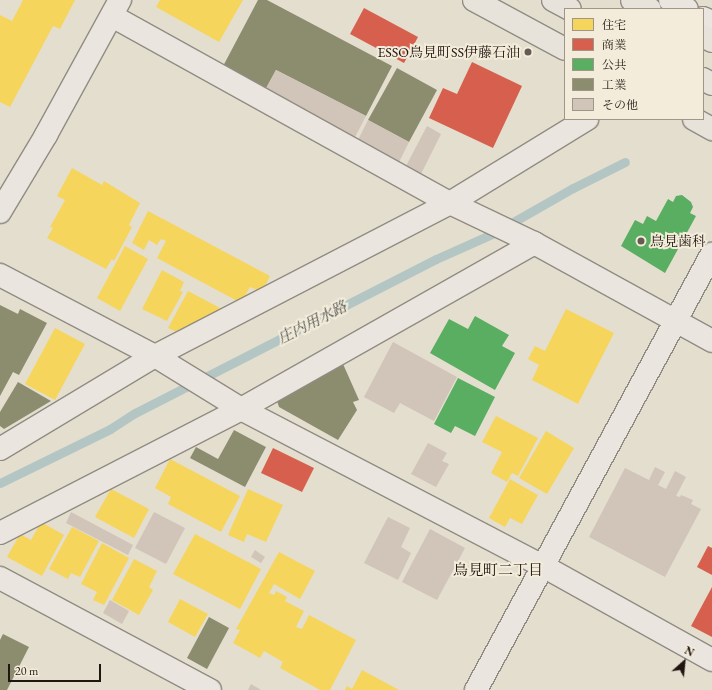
<!DOCTYPE html>
<meta charset="utf-8">
<style>
body{margin:0}
#map{position:relative;width:712px;height:690px;overflow:hidden;background:#e4decf;font-family:"EB Garamond","Noto Serif JP",serif}
div>[style]{position:absolute}
.homes>*{inset:0;background:#f6d55c}
.shops>*{inset:0;background:#d6604d}
.public>*{inset:0;background:#5aae61}
.industry>*{inset:0;background:#8c8c6e}
.stream>*{height:9px;margin:-4.5px;padding:0 4.5px;transform-origin:4.5px;border-radius:4.5px;background:#b3c6c4}
.building>*{inset:0;background:#d1c4b8}
.roads{filter:drop-shadow(1px 0 #908c83) drop-shadow(-1px 0 #908c83) drop-shadow(0 1px #908c83) drop-shadow(0 -1px #908c83)}
.street>*{height:22px;margin:-11px;padding:0 11px;transform-origin:11px;border-radius:11px;background:#eae6df}
.secondary>*{height:22px;margin:-11px;padding:0 11px;transform-origin:11px;border-radius:11px;background:#eae6df}
.highway>*{height:22px;margin:-11px;padding:0 11px;transform-origin:11px;border-radius:11px;background:#e7e3da}
.dots>*{width:11px;height:11px;translate:-50% -50%;box-sizing:border-box;border:2px solid #f3ecda;border-radius:50%}
span{translate:-50% -50%;white-space:nowrap;text-align:center;line-height:1.15;-webkit-text-stroke:4px #f3ecda;paint-order:stroke}
.poi-label{font-size:14px;color:#201510}
.right{translate:-100% -50%;text-align:right}
.left{translate:0 -50%;text-align:left}
.water-label{font-size:15px;color:#4c4f4d;font-style:italic}
.neighbourhood-label{font-size:15px;color:#201510}
.legend{position:absolute;left:564px;top:8px;width:140px;height:112px;box-sizing:border-box;background:#f3ecda;border:1px solid #9f9689;margin:0;padding:5px 7px;list-style:none;font-size:12px;color:#201510}
.legend li{display:flex;align-items:center;gap:8px;height:20px}
.legend b{width:20px;border:1px solid #9f9689}
.north{position:absolute;left:664px;top:642px;width:40px;height:40px;-webkit-text-stroke:3px #f3ecda;paint-order:stroke;rotate:27deg;font-size:11px;font-weight:700;line-height:16px;text-align:center;color:#201510}
.north::after{content:'';display:block;margin:auto;width:14px;height:18px;background:#201510;clip-path:polygon(50% 0,100% 100%,50% 72%,0 100%)}
.scale{position:absolute;left:8px;top:664px;width:93px;height:18px;box-sizing:border-box;border:2px solid #201510;border-top:0;padding-left:5px;font-size:12px;line-height:14px;white-space:nowrap;color:#201510;-webkit-text-stroke:3px #f3ecda;paint-order:stroke}
</style>
<div id="map">
<div class="homes">
<div style="clip-path:polygon(23px 0,75px 0,60px 29px,53px 26px,10px 107px,0 102px,0 15px,12px 21px)"></div>
<div style="clip-path:polygon(160px 0,243px 0,219px 42px,156px 7px)"></div>
<div style="clip-path:polygon(72px 168px,102px 185px,104px 181px,140px 203px,129px 225px,132px 227px,114px 261px,112px 259px,106px 269px,47px 238px,53px 228px,50px 227px,65px 200px,57px 196px)"></div>
<div style="clip-path:polygon(148px 211px,270px 276px,262px 292px,250px 287px,241px 303px,157px 258px,166px 241px,161px 239px,157px 245px,149px 240px,144px 250px,132px 243px)"></div>
<div style="clip-path:polygon(125px 246px,148px 259px,120px 311px,97px 298px)"></div>
<div style="clip-path:polygon(162px 270px,184px 282px,180px 291px,183px 292px,167px 321px,142px 309px)"></div>
<div style="clip-path:polygon(188px 291px,222px 309px,181px 334px,168px 328px)"></div>
<div style="clip-path:polygon(566px 309px,614px 333px,578px 404px,532px 380px,539px 365px,528px 359px,535px 346px,545px 351px)"></div>
<div style="clip-path:polygon(55px 328px,85px 344px,55px 400px,25px 384px)"></div>
<div style="clip-path:polygon(496px 416px,538px 438px,518px 476px,512px 473px,507px 482px,491px 473px,502px 452px,482px 442px)"></div>
<div style="clip-path:polygon(546px 431px,574px 448px,547px 494px,519px 478px)"></div>
<div style="clip-path:polygon(170px 459px,240px 496px,221px 532px,168px 504px,171px 497px,155px 488px)"></div>
<div style="clip-path:polygon(510px 479px,538px 495px,522px 524px,510px 518px,505px 527px,489px 518px)"></div>
<div style="clip-path:polygon(111px 489px,149px 509px,134px 538px,95px 517px)"></div>
<div style="clip-path:polygon(248px 489px,283px 505px,266px 542px,247px 534px,244px 542px,228px 535px)"></div>
<div style="clip-path:polygon(41px 522px,64px 535px,42px 576px,7px 557px,20px 534px,31px 540px)"></div>
<div style="clip-path:polygon(72px 527px,99px 541px,80px 577px,71px 573px,68px 579px,49px 569px)"></div>
<div style="clip-path:polygon(195px 534px,261px 569px,240px 609px,173px 574px)"></div>
<div style="clip-path:polygon(102px 543px,129px 558px,104px 605px,93px 600px,97px 592px,81px 584px)"></div>
<div style="clip-path:polygon(279px 552px,315px 571px,300px 599px,274px 584px,269px 593px,274px 595px,276px 591px,287px 597px,285px 601px,304px 611px,296px 627px,302px 629px,309px 615px,356px 640px,330px 690px,320px 690px,280px 668px,283px 662px,264px 651px,260px 658px,233px 643px,240px 630px,236px 629px)"></div>
<div style="clip-path:polygon(134px 559px,157px 571px,149px 587px,153px 590px,139px 615px,112px 600px)"></div>
<div style="clip-path:polygon(180px 599px,208px 614px,195px 637px,168px 622px)"></div>
<div style="clip-path:polygon(362px 670px,399px 690px,345px 690px,347px 686px,352px 689px)"></div>
</div>
<div class="shops">
<div style="clip-path:polygon(364px 8px,418px 37px,404px 63px,350px 34px)"></div>
<div style="clip-path:polygon(472px 62px,522px 86px,493px 148px,429px 118px,443px 88px,457px 94px)"></div>
<div style="clip-path:polygon(273px 448px,314px 468px,302px 492px,261px 473px)"></div>
<div style="clip-path:polygon(708px 546px,712px 548px,712px 575px,697px 567px)"></div>
<div style="clip-path:polygon(712px 587px,712px 637px,691px 626px)"></div>
</div>
<div class="public">
<div style="clip-path:polygon(682px 195px,691px 202px,693px 207px,690px 213px,696px 216px,665px 273px,621px 246px,635px 220px,643px 224px,647px 216px,656px 221px,668px 199px,673px 202px,676px 196px)"></div>
<div style="clip-path:polygon(475px 316px,509px 335px,502px 346px,515px 353px,495px 390px,430px 353px,449px 319px,468px 329px)"></div>
<div style="clip-path:polygon(458px 378px,495px 397px,475px 436px,455px 426px,451px 433px,434px 424px)"></div>
</div>
<div class="industry">
<div style="clip-path:polygon(258px 0,267px 0,392px 66px,366px 116px,276px 70px,264px 92px,221px 70px)"></div>
<div style="clip-path:polygon(397px 68px,437px 90px,409px 142px,368px 120px)"></div>
<div style="clip-path:polygon(0 305px,18px 314px,20px 309px,47px 323px,19px 375px,13px 372px,0 396px)"></div>
<div style="clip-path:polygon(343px 364px,359px 400px,353px 402px,357px 410px,338px 440px,279px 407px,276px 398px)"></div>
<div style="clip-path:polygon(18px 382px,51px 401px,4px 429px,0 426px,0 412px)"></div>
<div style="clip-path:polygon(234px 430px,266px 447px,245px 487px,190px 458px,196px 447px,218px 459px)"></div>
<div style="clip-path:polygon(209px 617px,229px 628px,207px 669px,187px 658px)"></div>
<div style="clip-path:polygon(3px 634px,29px 647px,7px 690px,0 690px,0 640px)"></div>
</div>
<div class="stream">
<div style="left:0;top:483px;width:123px;rotate:-26.1deg"></div>
<div style="left:110px;top:429px;width:30px;rotate:-33deg"></div>
<div style="left:135px;top:413px;width:338px;rotate:-27.1deg"></div>
<div style="left:436px;top:259px;width:64px;rotate:-24.1deg"></div>
<div style="left:494px;top:233px;width:91px;rotate:-29.7deg"></div>
<div style="left:573px;top:188px;width:58px;rotate:-26.6deg"></div>
</div>
<div class="building">
<div style="clip-path:polygon(276px 70px,366px 116px,354px 139px,264px 92px)"></div>
<div style="clip-path:polygon(368px 120px,409px 142px,398px 164px,357px 142px)"></div>
<div style="clip-path:polygon(427px 126px,441px 134px,421px 174px,406px 166px)"></div>
<div style="clip-path:polygon(393px 342px,457px 377px,434px 421px,400px 403px,394px 413px,364px 397px)"></div>
<div style="clip-path:polygon(428px 443px,447px 453px,442px 461px,449px 464px,436px 487px,411px 474px)"></div>
<div style="clip-path:polygon(655px 467px,665px 472px,658px 485px,666px 489px,675px 471px,686px 477px,676px 496px,680px 497px,681px 495px,693px 500px,691px 504px,701px 509px,665px 577px,589px 537px,625px 468px,649px 480px)"></div>
<div style="clip-path:polygon(71px 512px,133px 545px,128px 555px,66px 523px)"></div>
<div style="clip-path:polygon(154px 512px,185px 528px,166px 564px,135px 548px)"></div>
<div style="clip-path:polygon(388px 517px,410px 528px,401px 547px,411px 553px,398px 580px,364px 563px)"></div>
<div style="clip-path:polygon(430px 529px,465px 548px,437px 600px,402px 582px)"></div>
<div style="clip-path:polygon(255px 550px,265px 557px,261px 563px,251px 557px)"></div>
<div style="clip-path:polygon(110px 600px,129px 611px,122px 624px,103px 613px)"></div>
<div style="clip-path:polygon(251px 684px,261px 690px,248px 690px)"></div>
</div>
<div class="roads">
<div class="street">
<div style="left:112px;top:16px;width:386px;rotate:29deg"></div>
<div style="left:450px;top:203px;width:93px;rotate:25.5deg"></div>
<div style="left:534px;top:243px;width:203px;rotate:28.8deg"></div>
<div style="left:0;top:212px;width:90px;rotate:-59.1deg"></div>
<div style="left:46px;top:135px;width:154px;rotate:-61.3deg"></div>
<div style="left:0;top:275px;width:175px;rotate:27.6deg"></div>
<div style="left:155px;top:356px;width:101px;rotate:31.6deg"></div>
<div style="left:241px;top:409px;width:340px;rotate:27.5deg"></div>
<div style="left:543px;top:566px;width:193px;rotate:29.1deg"></div>
<div style="left:0;top:449px;width:181px;rotate:-31deg"></div>
<div style="left:155px;top:356px;width:332px;rotate:-27.4deg"></div>
<div style="left:450px;top:203px;width:161px;rotate:-31.5deg"></div>
<div style="left:0;top:533px;width:271px;rotate:-27.2deg"></div>
<div style="left:241px;top:409px;width:337px;rotate:-29.5deg"></div>
<div style="left:0;top:578px;width:238px;rotate:28.1deg"></div>
</div>
<div class="secondary">
<div style="left:670px;top:0;width:19px;rotate:28deg"></div>
<div style="left:703px;top:18px;width:10px;rotate:24deg"></div>
<div style="left:476px;top:690px;width:496px;rotate:-61.6deg"></div>
</div>
<div class="highway">
<div style="left:474px;top:0;width:103px;rotate:28.3deg"></div>
<div style="left:553px;top:0;width:19px;rotate:28deg"></div>
<div style="left:632px;top:0;width:20px;rotate:27deg"></div>
<div style="left:703px;top:36px;width:10px;rotate:29deg"></div>
<div style="left:703px;top:79px;width:10px;rotate:29deg"></div>
<div style="left:694px;top:119px;width:21px;rotate:29deg"></div>
</div>
</div>
<div class="dots">
<div style="left:528px;top:52px;background:#655b53"></div>
<div style="left:641px;top:241px;background:#655b53"></div>
</div>
<div class="poi-label">
<span class="right" style="left:520px;top:52px">ESSO鳥見町SS伊藤石油</span>
<span class="left" style="left:650px;top:241px">鳥見歯科</span>
</div>
<div class="water-label">
<span style="left:312px;top:322px;rotate:-27deg">庄内用水路</span>
</div>
<div class="neighbourhood-label">
<span style="left:498px;top:570px">鳥見町二丁目</span>
</div>
<ul class="legend">
<li><b style="height:11px;background:#f6d55c"></b>住宅</li>
<li><b style="height:11px;background:#d6604d"></b>商業</li>
<li><b style="height:11px;background:#5aae61"></b>公共</li>
<li><b style="height:11px;background:#8c8c6e"></b>工業</li>
<li><b style="height:11px;background:#d1c4b8"></b>その他</li>
</ul>
<div class="north">N</div>
<div class="scale">20 m</div>
</div>
